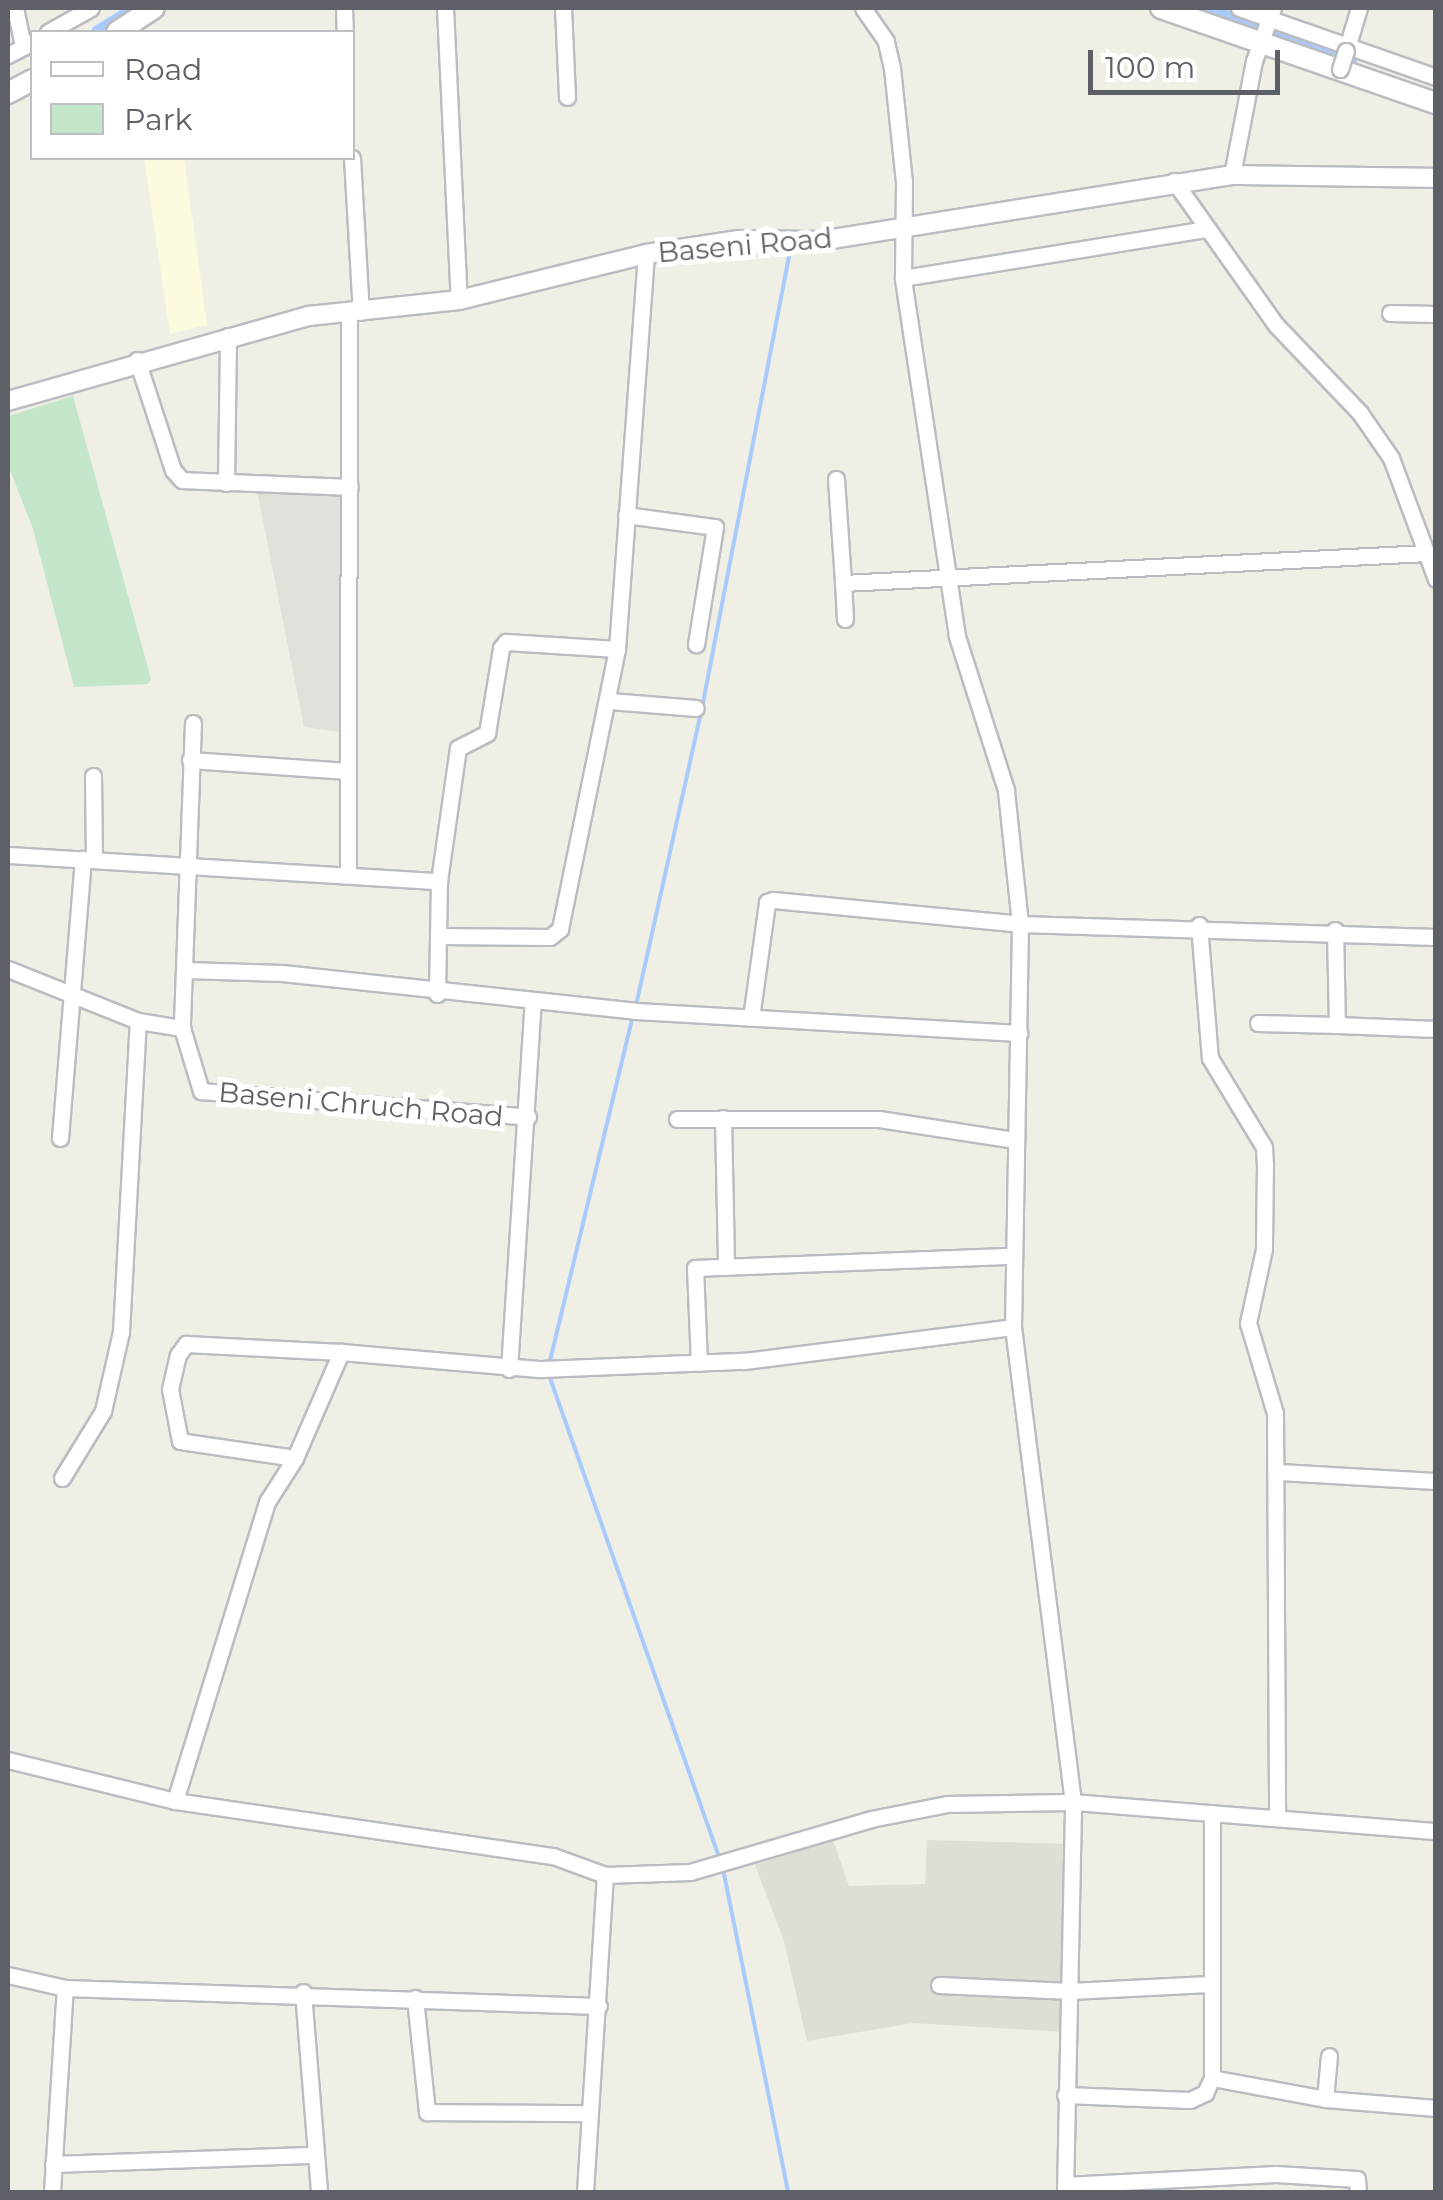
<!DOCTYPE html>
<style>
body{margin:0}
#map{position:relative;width:1443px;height:2200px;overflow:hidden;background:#efefe6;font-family:Montserrat,sans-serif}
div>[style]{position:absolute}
.commercial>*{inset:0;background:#fdfbdd}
.industrial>*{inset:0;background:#e1e0da}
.education>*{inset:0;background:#dfded4}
.green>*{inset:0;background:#c3e6c9}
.stream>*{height:4px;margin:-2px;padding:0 2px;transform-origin:2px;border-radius:2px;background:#a9cafc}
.canal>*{height:14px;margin:-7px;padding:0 7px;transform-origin:7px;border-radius:7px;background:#a9cafc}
.roads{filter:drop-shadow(2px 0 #babcc1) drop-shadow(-2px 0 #babcc1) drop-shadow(0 2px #babcc1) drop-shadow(0 -2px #babcc1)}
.minor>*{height:15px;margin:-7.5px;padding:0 7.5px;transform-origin:7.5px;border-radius:7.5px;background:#fff}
.tertiary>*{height:18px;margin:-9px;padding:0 9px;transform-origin:9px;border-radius:9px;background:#fff}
.secondary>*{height:20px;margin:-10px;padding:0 10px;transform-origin:10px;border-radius:10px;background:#fff}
.bridges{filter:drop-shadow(2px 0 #babcc1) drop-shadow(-2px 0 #babcc1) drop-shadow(0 2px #babcc1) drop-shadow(0 -2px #babcc1)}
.minor-bridge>*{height:15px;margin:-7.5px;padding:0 7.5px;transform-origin:7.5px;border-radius:7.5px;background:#fff}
span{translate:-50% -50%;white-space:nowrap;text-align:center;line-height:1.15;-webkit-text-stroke:10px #fff;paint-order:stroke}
.street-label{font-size:28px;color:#5d6066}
.frame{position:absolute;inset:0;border:10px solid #5d6066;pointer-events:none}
.legend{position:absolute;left:30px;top:30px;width:325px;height:130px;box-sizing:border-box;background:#fff;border:2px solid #bebfc2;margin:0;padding:12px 18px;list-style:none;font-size:30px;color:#5d6066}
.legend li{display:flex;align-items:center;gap:20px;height:50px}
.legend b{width:50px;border:2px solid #bebfc2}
.scale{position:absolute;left:1088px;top:50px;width:192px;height:45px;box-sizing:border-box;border:5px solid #5d6066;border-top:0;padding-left:12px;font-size:30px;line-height:35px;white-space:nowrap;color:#5d6066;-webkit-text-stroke:8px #fff;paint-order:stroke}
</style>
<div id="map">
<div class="commercial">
<div style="clip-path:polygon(144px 158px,184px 158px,207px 325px,170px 334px)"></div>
</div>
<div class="industrial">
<div style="clip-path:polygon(344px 488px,348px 733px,304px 727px,257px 490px)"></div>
</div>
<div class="education">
<div style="clip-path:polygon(833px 1840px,849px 1886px,925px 1884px,927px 1840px,1068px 1844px,1065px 2032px,913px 2023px,807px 2041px,784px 1941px,755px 1865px)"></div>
</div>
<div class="green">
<div style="clip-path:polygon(73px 396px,151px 679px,148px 684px,74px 687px,33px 529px,8px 465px,8px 416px)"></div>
</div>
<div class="stream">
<div style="left:637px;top:1001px;width:300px;rotate:-77.5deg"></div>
<div style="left:702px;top:708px;width:460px;rotate:-79.1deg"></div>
<div style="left:549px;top:1365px;width:359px;rotate:-76.5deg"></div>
<div style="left:550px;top:1378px;width:508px;rotate:70.57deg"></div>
<div style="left:723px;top:1869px;width:329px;rotate:78.6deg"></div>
</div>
<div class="canal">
<div style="left:1202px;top:8px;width:158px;rotate:20.4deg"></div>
<div style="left:98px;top:32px;width:33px;rotate:-31deg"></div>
</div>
<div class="roads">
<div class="minor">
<div style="left:15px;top:8px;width:40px;rotate:78deg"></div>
<div style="left:344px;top:8px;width:24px;rotate:88deg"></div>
<div style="left:445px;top:8px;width:292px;rotate:87.3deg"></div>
<div style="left:563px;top:8px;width:89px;rotate:87.4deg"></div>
<div style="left:1239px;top:8px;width:209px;rotate:19.3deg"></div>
<div style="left:48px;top:32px;width:49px;rotate:-29.2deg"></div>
<div style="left:1346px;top:51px;width:45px;rotate:-73.2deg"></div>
<div style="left:8px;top:55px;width:27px;rotate:-28deg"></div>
<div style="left:352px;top:158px;width:154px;rotate:86.7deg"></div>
<div style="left:1232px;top:175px;width:116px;rotate:-79.1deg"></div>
<div style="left:1254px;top:61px;width:56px;rotate:-70.3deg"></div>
<div style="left:1174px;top:181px;width:176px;rotate:54.7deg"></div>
<div style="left:1276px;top:325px;width:122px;rotate:46.3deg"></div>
<div style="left:1360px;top:413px;width:55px;rotate:55.4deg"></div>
<div style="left:1391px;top:458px;width:129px;rotate:69.6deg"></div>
<div style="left:903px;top:278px;width:305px;rotate:-9.2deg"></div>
<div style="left:1390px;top:313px;width:46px;rotate:1.2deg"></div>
<div style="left:137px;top:360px;width:116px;rotate:71.9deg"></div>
<div style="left:173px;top:470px;width:13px;rotate:48deg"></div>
<div style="left:182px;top:480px;width:168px;rotate:2.4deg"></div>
<div style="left:836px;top:479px;width:104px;rotate:86.1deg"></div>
<div style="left:226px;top:483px;width:147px;rotate:-89.2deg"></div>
<div style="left:626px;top:515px;width:90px;rotate:7.7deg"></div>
<div style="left:715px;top:527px;width:119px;rotate:99.2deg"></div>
<div style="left:845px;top:619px;width:36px;rotate:-93deg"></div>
<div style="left:843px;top:583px;width:585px;rotate:-2.94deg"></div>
<div style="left:610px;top:701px;width:86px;rotate:4.7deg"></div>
<div style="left:193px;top:723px;width:305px;rotate:92.1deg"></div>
<div style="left:182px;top:1028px;width:66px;rotate:73.2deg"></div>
<div style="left:201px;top:1091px;width:328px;rotate:4.5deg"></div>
<div style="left:190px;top:760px;width:158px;rotate:4deg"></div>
<div style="left:93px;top:776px;width:83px;rotate:89.3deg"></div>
<div style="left:8px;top:855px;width:432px;rotate:3.5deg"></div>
<div style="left:348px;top:873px;width:560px;rotate:-89.9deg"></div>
<div style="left:1199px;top:925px;width:133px;rotate:85.3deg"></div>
<div style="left:1210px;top:1058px;width:104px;rotate:58.8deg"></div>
<div style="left:1264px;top:1147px;width:17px;rotate:87deg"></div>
<div style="left:1265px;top:1164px;width:85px;rotate:90.7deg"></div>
<div style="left:1264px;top:1249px;width:76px;rotate:102.2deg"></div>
<div style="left:1248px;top:1323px;width:94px;rotate:73.3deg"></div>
<div style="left:1275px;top:1413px;width:405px;rotate:89.7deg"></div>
<div style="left:1335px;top:930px;width:95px;rotate:88.8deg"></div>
<div style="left:1337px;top:1025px;width:99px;rotate:2.3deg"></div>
<div style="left:439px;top:936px;width:111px;rotate:0.5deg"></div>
<div style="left:550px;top:937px;width:13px;rotate:-39deg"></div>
<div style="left:560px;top:929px;width:286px;rotate:-78.5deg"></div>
<div style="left:617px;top:649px;width:396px;rotate:-85.8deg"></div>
<div style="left:8px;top:969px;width:140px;rotate:21.8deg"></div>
<div style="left:138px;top:1021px;width:45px;rotate:9deg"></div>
<div style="left:185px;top:970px;width:97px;rotate:1.8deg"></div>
<div style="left:282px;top:973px;width:355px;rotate:6.1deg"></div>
<div style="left:635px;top:1011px;width:385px;rotate:3.3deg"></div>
<div style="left:437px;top:994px;width:113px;rotate:-89deg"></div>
<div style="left:439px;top:881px;width:134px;rotate:-81.9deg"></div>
<div style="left:458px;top:748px;width:33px;rotate:-27deg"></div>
<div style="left:487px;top:733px;width:86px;rotate:-80.6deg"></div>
<div style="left:501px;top:648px;width:8px;rotate:-50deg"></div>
<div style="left:506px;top:642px;width:111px;rotate:3.6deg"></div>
<div style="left:751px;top:1018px;width:117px;rotate:-82.1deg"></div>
<div style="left:767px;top:902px;width:6px;rotate:-18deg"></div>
<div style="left:773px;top:900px;width:248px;rotate:5.5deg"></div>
<div style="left:1020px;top:924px;width:416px;rotate:1.8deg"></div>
<div style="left:1258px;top:1023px;width:79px;rotate:1.5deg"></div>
<div style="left:723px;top:1118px;width:149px;rotate:88.8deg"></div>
<div style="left:677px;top:1119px;width:202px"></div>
<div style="left:879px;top:1119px;width:138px;rotate:8.8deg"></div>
<div style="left:60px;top:1138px;width:280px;rotate:-85.3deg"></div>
<div style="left:699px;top:1363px;width:95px;rotate:-92.4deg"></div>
<div style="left:695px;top:1268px;width:317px;rotate:-2.2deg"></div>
<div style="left:509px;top:1369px;width:368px;rotate:-86.3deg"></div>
<div style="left:295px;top:1458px;width:116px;rotate:-171.6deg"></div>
<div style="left:180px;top:1441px;width:53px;rotate:-100.9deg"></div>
<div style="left:170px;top:1389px;width:35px;rotate:-77deg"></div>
<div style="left:178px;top:1355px;width:14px;rotate:-54deg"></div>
<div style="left:186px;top:1344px;width:155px;rotate:3deg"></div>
<div style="left:1278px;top:1472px;width:158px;rotate:3.3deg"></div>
<div style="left:62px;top:1478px;width:79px;rotate:-58.5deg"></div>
<div style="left:103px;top:1411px;width:81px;rotate:-77.2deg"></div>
<div style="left:121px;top:1332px;width:311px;rotate:-86.9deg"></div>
<div style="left:8px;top:1760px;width:172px;rotate:13.8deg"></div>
<div style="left:175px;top:1801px;width:382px;rotate:8.3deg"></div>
<div style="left:553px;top:1856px;width:55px;rotate:20.1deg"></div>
<div style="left:605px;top:1875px;width:85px;rotate:-2deg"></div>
<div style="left:690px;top:1872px;width:189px;rotate:-16.3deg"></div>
<div style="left:871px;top:1819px;width:77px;rotate:-11.2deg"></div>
<div style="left:947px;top:1804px;width:126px;rotate:-0.9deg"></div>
<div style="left:1073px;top:1802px;width:479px;rotate:-97.2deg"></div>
<div style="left:1013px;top:1327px;width:403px;rotate:-89deg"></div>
<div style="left:1020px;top:924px;width:135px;rotate:-96deg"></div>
<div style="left:1006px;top:790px;width:162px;rotate:-107.7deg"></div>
<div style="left:957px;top:636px;width:362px;rotate:-98.6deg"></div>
<div style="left:903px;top:278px;width:96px;rotate:-89.4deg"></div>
<div style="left:904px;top:182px;width:115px;rotate:-96deg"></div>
<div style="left:892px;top:68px;width:28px;rotate:-103deg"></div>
<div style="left:886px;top:41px;width:40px;rotate:-124.9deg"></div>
<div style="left:175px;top:1801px;width:313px;rotate:-72.9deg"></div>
<div style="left:267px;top:1502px;width:52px;rotate:-57.5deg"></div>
<div style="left:295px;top:1458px;width:116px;rotate:-66.5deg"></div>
<div style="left:341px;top:1352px;width:201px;rotate:4.9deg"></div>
<div style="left:541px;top:1369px;width:203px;rotate:-2.3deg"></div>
<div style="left:744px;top:1361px;width:271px;rotate:-7.2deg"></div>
<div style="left:8px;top:1975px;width:58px;rotate:12.8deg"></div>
<div style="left:65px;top:1988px;width:534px;rotate:1.93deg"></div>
<div style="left:939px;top:1985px;width:131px;rotate:2.6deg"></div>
<div style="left:1070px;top:1991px;width:139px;rotate:-2.9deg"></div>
<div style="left:303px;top:1992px;width:201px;rotate:85.4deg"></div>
<div style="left:415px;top:1998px;width:115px;rotate:84deg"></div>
<div style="left:427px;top:2112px;width:163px;rotate:0.4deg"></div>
<div style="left:1212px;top:2078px;width:115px;rotate:10.5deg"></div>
<div style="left:1325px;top:2099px;width:111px;rotate:4.6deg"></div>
<div style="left:1065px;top:2095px;width:125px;rotate:2.3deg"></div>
<div style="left:1190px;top:2100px;width:17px;rotate:-25deg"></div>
<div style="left:1205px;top:2093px;width:17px;rotate:-65deg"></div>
<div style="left:1212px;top:2078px;width:265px;rotate:-90deg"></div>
<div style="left:1325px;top:2099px;width:43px;rotate:-84.7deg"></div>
<div style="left:53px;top:2164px;width:262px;rotate:-2deg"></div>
<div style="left:1065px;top:2185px;width:211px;rotate:-3deg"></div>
<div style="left:1276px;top:2174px;width:81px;rotate:3.5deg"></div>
<div style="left:1357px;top:2179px;width:13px;rotate:86deg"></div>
<div style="left:52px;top:2192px;width:204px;rotate:-86.4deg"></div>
<div style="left:585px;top:2192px;width:318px;rotate:-86.4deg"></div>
<div style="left:1065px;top:2192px;width:390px;rotate:-88.8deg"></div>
<div style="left:1073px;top:1802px;width:364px;rotate:4.6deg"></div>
</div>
<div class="tertiary">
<div style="left:8px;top:401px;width:313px;rotate:-15.8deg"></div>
<div style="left:309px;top:316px;width:151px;rotate:-6.1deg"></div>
<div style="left:459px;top:300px;width:193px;rotate:-13.8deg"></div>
<div style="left:646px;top:254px;width:94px;rotate:-8.6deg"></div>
<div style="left:739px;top:240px;width:81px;rotate:0.7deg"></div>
<div style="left:820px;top:241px;width:417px;rotate:-9.1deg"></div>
<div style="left:1232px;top:175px;width:204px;rotate:0.8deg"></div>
</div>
<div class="secondary">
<div style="left:1161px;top:8px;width:291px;rotate:19.1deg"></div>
<div style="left:117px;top:32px;width:44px;rotate:-33deg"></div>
<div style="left:8px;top:93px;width:27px;rotate:-28deg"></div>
</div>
</div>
<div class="bridges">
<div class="minor-bridge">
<div style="left:1340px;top:69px;width:19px;rotate:-72deg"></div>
</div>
</div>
<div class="street-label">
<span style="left:745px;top:245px;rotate:-5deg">Baseni Road</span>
<span style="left:361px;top:1104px;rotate:5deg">Baseni Chruch Road</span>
</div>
<div class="frame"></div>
<ul class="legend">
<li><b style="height:12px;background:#fff"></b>Road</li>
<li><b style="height:28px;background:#c3e6c9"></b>Park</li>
</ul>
<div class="scale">100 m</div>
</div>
